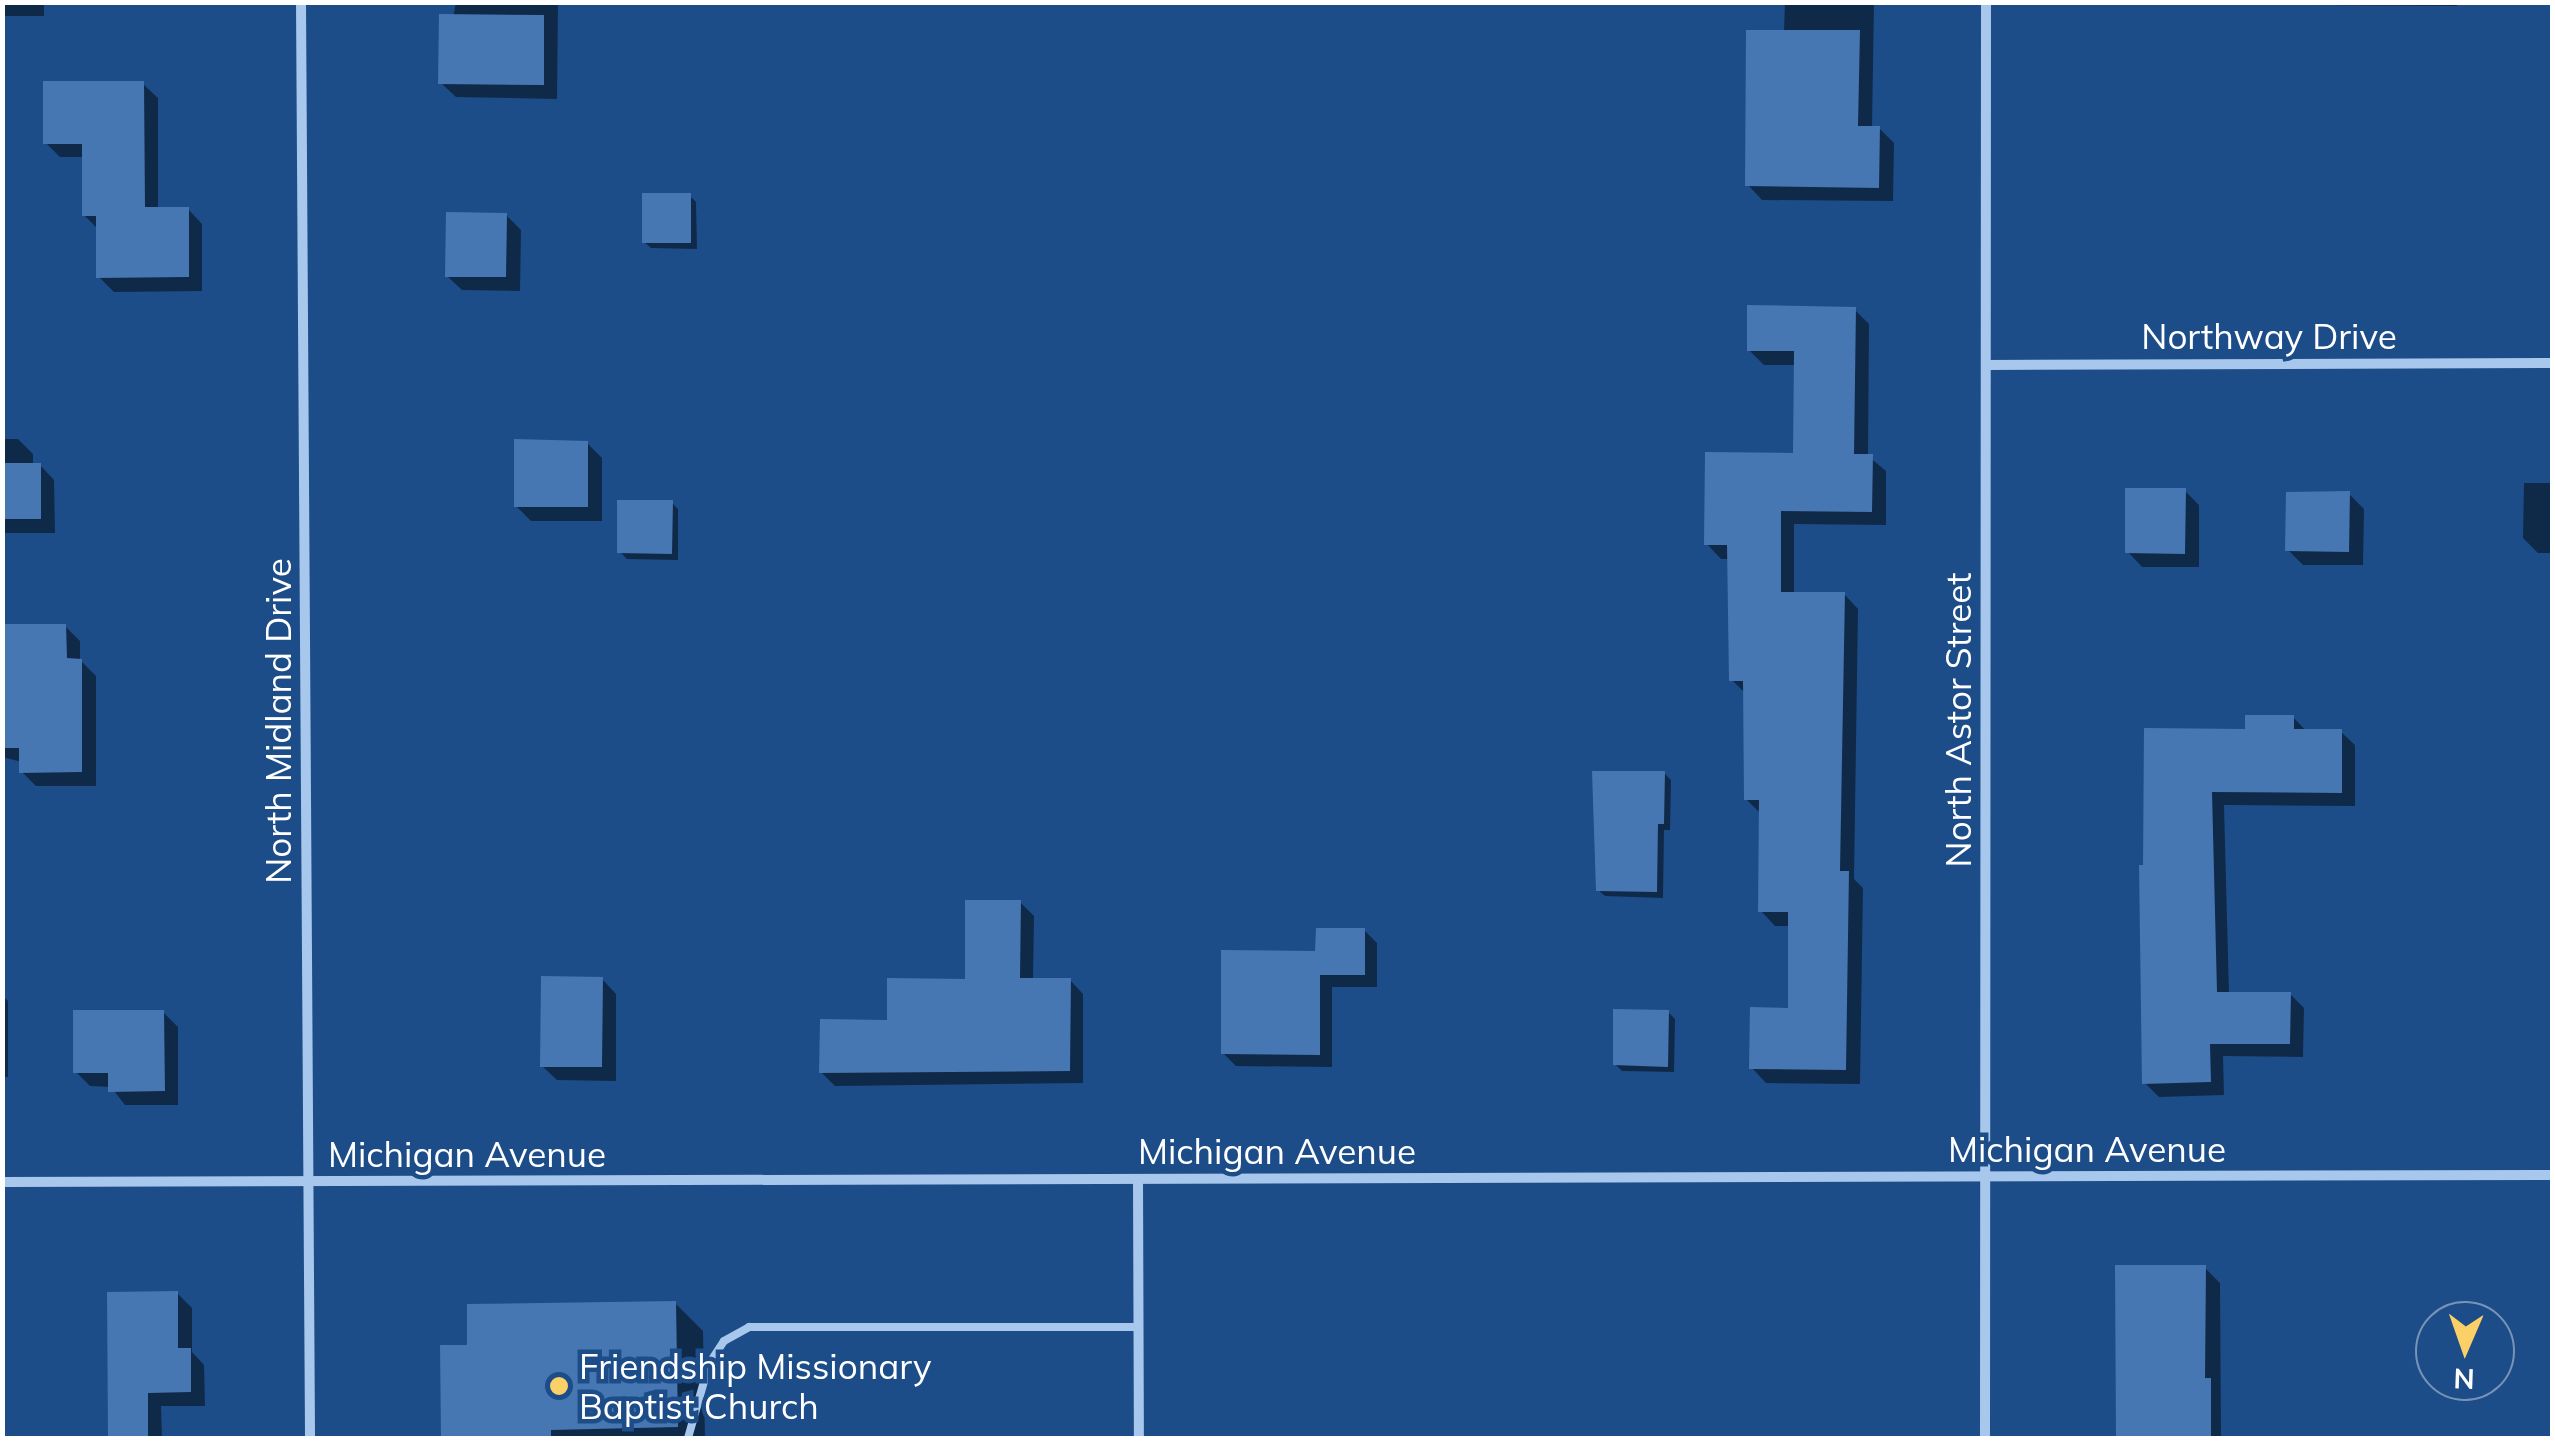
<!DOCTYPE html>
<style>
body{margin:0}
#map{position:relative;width:2555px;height:1441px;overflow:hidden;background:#1d4d89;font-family:Mulish,sans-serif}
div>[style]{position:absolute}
.shadow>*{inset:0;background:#0007}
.building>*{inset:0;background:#4677b2}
.lane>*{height:8px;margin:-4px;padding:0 4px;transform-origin:4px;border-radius:4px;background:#a8c7ec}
.street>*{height:10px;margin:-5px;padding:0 5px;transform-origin:5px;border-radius:5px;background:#a8c7ec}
.dots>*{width:28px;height:28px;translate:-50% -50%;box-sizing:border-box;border:5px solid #1d4d89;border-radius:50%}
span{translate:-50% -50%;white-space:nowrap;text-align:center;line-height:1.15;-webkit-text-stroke:9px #1d4d89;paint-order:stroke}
.street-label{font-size:35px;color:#fff}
.poi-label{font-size:35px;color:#fff}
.left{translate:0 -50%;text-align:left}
.frame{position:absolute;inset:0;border:5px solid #fff;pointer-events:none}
.north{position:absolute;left:2415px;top:1301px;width:100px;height:100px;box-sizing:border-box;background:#1d4d89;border:2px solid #7794b8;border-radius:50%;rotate:182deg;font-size:28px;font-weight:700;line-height:40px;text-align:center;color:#fff}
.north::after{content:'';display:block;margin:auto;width:35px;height:45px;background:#fbd067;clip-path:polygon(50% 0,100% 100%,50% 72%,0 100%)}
</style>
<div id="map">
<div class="shadow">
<div style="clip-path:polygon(2px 2px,44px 2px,44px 16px,2px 16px)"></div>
<div style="clip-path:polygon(456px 2px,558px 2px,557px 99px,456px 97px,441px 83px)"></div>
<div style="clip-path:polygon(1785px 2px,1874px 2px,1872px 128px,1879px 128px,1894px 143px,1893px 201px,1762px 200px,1748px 185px,1784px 32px)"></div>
<div style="clip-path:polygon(2309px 2px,2457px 2px,2457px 6px,2311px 5px)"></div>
<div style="clip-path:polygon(143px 84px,158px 98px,158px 209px,188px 209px,202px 224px,202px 291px,114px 292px,99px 277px,99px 230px,84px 215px,84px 157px,60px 157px,46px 143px)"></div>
<div style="clip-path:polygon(690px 196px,696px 202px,697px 249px,651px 248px,644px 242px)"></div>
<div style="clip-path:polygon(506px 215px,521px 230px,520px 291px,462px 290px,447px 276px)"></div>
<div style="clip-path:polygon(1854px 309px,1869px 324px,1868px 456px,1886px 471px,1886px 525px,1794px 524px,1794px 594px,1844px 594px,1858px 609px,1854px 879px,1863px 888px,1860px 1084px,1766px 1083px,1752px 1068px,1791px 1010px,1790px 926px,1775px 926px,1761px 911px,1761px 814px,1746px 799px,1746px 694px,1732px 680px,1730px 559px,1721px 559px,1707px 544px,1795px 456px,1796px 365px,1764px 365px,1749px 350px)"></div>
<div style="clip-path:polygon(2px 439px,18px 439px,33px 454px,33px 465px,40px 465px,54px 480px,55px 533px,2px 533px)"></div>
<div style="clip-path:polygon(587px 443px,602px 458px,602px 521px,531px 521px,516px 506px)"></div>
<div style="clip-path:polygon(2524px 483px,2552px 483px,2552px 553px,2538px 553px,2523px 538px)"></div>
<div style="clip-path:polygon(2185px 491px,2199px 505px,2199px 567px,2142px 567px,2128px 552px)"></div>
<div style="clip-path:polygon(2349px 494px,2364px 509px,2363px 565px,2303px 565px,2288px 550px)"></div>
<div style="clip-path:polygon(671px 502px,678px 509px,678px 560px,627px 559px,620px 552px)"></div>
<div style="clip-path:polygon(65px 626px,80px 641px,80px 660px,96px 676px,96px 786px,36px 786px,22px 772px,22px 762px,2px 757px,2px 627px)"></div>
<div style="clip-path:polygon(2293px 717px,2307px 732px,2341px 732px,2355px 745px,2355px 806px,2224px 805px,2229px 994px,2290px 994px,2304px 1008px,2303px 1057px,2223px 1056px,2224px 1095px,2159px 1097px,2145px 1083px,2142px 868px,2248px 732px)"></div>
<div style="clip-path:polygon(1664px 773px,1671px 780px,1670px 830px,1664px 830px,1663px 898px,1605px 896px,1598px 890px)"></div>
<div style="clip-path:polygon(1020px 902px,1034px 916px,1033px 980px,1070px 980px,1083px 994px,1083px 1083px,835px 1086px,821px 1072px,889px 1023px,967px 982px)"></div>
<div style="clip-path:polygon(1364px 930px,1377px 943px,1377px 987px,1332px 987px,1332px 1067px,1236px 1066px,1223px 1053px,1318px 953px)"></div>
<div style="clip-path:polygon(602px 979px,616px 994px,616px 1081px,557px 1080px,542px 1066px)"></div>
<div style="clip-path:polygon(2px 995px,8px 1001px,8px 1077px,2px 1077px)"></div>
<div style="clip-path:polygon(163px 1012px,178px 1027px,178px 1105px,125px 1105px,111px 1087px,90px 1086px,76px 1072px)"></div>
<div style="clip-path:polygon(1668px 1012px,1675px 1019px,1674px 1072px,1622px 1071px,1615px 1064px)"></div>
<div style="clip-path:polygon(2117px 1267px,2205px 1268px,2220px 1283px,2221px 1438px,2119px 1438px)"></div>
<div style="clip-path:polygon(177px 1293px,192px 1308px,192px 1352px,204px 1365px,205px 1406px,161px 1406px,162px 1438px,78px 1438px,110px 1438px)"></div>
<div style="clip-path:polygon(675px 1303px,703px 1331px,705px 1438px,443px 1438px,442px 1348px,470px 1347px)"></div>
</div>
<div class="building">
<div style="clip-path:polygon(439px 14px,544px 15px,544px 85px,438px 84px)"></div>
<div style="clip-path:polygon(1746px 30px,1860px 30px,1858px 126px,1880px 126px,1879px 188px,1745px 186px)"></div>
<div style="clip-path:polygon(43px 81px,144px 81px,145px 207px,189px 207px,189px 277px,96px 278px,96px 216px,82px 216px,82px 144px,43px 144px)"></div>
<div style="clip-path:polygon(642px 193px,691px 193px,691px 243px,642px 243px)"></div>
<div style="clip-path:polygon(446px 212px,507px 213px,506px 277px,445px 277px)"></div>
<div style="clip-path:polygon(1747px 305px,1856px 307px,1854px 454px,1873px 454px,1872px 512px,1781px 511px,1781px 592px,1845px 592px,1840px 871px,1849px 871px,1846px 1070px,1749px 1069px,1750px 1007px,1788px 1008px,1788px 912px,1758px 912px,1759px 800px,1744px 800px,1743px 681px,1729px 681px,1727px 545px,1704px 545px,1705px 452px,1793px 453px,1794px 351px,1747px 351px)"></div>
<div style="clip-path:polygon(514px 439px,588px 441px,588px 507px,514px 507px)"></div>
<div style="clip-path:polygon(2px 463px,41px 463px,41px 519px,2px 519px)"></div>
<div style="clip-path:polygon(2125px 488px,2186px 488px,2185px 554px,2125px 553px)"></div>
<div style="clip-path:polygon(2350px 491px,2349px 552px,2285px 551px,2286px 492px)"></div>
<div style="clip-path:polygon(617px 500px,673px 500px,672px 554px,617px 553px)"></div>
<div style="clip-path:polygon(2px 624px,66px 624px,67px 658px,82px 659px,82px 772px,19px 773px,19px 748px,2px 748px)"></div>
<div style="clip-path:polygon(2245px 715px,2294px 715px,2294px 729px,2342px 729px,2342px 793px,2212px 792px,2217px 992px,2291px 992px,2290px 1044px,2210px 1044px,2211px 1082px,2142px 1084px,2139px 865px,2143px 865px,2144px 728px,2245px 729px)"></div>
<div style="clip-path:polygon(1592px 771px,1665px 771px,1664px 824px,1658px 824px,1657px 892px,1596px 891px)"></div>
<div style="clip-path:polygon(965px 900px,1021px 900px,1020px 978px,1071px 978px,1070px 1071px,819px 1073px,820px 1019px,887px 1020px,887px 978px,965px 979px)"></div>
<div style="clip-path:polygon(1316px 928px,1365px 928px,1365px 975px,1320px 975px,1320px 1055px,1221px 1054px,1221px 950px,1315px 951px)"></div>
<div style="clip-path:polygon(541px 976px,603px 977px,602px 1067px,540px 1067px)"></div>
<div style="clip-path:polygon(1613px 1009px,1669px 1010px,1668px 1067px,1613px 1065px)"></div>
<div style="clip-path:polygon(73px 1010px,164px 1010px,165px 1091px,108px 1092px,108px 1073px,73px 1073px)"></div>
<div style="clip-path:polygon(2115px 1265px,2206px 1265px,2205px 1378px,2211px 1378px,2211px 1438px,2116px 1438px)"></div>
<div style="clip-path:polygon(178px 1291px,178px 1348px,191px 1348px,191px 1392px,148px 1393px,148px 1438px,108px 1438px,107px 1292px)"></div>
<div style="clip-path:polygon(676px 1301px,678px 1427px,551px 1430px,551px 1438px,441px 1438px,440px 1345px,467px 1345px,467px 1304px)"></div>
</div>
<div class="lane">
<div style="left:688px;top:1438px;width:77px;rotate:-74.2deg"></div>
<div style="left:709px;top:1364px;width:27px;rotate:-57deg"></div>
<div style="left:724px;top:1341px;width:29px;rotate:-29deg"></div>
<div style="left:749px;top:1327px;width:389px"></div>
</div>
<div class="street">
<div style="left:301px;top:2px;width:1436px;rotate:89.64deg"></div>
<div style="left:1986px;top:365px;width:566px;rotate:-0.2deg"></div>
<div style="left:1138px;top:1179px;width:259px;rotate:89.8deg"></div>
<div style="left:2px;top:1182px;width:2550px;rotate:-0.16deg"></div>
<div style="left:1985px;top:1438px;width:1436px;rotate:-89.96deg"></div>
</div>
<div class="dots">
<div style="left:559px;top:1386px;background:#fbd067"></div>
</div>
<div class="street-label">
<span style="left:2269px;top:336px">Northway Drive</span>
<span style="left:1958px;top:720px;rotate:-90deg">North Astor Street</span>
<span style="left:278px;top:721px;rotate:-90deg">North Midland Drive</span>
<span style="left:2087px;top:1149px">Michigan Avenue</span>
<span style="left:1277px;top:1151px">Michigan Avenue</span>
<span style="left:467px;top:1154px">Michigan Avenue</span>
</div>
<div class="poi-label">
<span class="left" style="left:579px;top:1386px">Friendship Missionary<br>Baptist Church</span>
</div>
<div class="frame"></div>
<div class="north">N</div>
</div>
